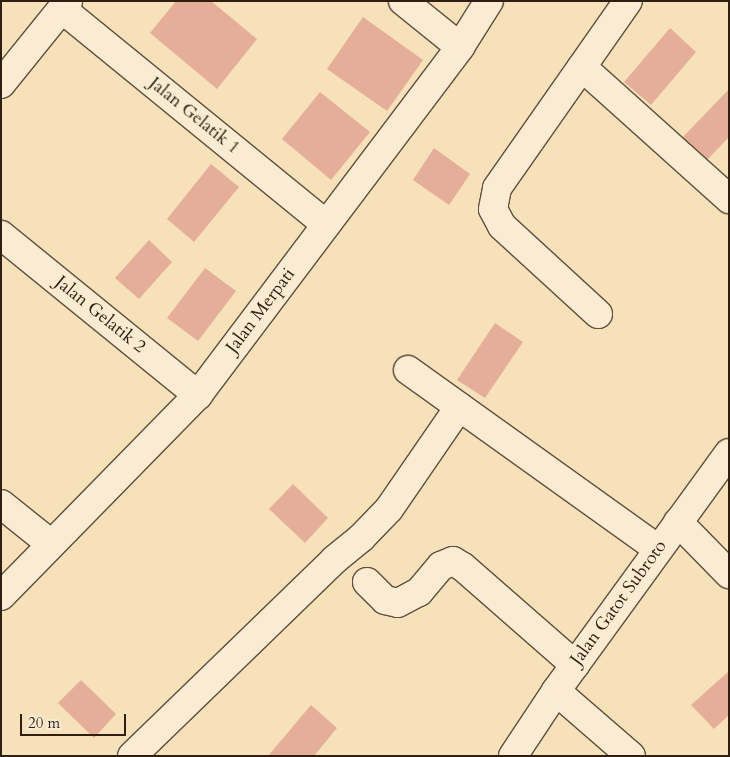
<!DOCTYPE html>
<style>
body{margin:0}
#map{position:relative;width:730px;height:757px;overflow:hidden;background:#f6e1bb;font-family:Cardo,serif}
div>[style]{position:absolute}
.building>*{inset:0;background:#e5ae98}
.roads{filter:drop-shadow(1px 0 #61503b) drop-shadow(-1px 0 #61503b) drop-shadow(0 1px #61503b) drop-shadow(0 -1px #61503b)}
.street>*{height:28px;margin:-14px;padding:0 14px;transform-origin:14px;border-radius:14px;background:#f9ecd3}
span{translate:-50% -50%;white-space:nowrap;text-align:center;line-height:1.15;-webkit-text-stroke:4px #f9ecd3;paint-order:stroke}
.street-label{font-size:18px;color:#2f1f10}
.frame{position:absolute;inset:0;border:2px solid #2f1f10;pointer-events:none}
.scale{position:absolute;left:20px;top:714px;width:106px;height:22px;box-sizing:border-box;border:2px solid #2f1f10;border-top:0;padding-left:6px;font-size:15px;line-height:18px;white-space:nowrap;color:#2f1f10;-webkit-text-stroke:4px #f9ecd3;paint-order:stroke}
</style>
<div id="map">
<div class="building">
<div style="clip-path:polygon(176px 1px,211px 1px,257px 39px,217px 89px,150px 33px)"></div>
<div style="clip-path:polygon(363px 17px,423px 60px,387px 111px,327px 69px)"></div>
<div style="clip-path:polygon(670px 28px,696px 52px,651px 105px,624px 82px)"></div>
<div style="clip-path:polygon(729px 89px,729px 137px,706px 161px,682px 138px)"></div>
<div style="clip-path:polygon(320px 92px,370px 132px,331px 180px,282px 139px)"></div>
<div style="clip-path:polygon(434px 148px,470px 174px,449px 205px,413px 180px)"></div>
<div style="clip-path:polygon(211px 164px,239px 187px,194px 242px,167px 219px)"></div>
<div style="clip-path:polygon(149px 240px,172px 262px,139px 299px,115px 278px)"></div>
<div style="clip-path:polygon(205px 268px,236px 291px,198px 341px,167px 318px)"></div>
<div style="clip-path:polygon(495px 323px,523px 342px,485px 398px,457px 380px)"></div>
<div style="clip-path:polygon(293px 484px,328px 518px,305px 543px,269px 509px)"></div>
<div style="clip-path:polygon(729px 671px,729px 715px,714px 729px,691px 705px)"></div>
<div style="clip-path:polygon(81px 680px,116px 714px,94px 738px,58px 703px)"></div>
<div style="clip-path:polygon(311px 705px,337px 728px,314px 756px,268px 756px)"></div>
</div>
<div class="roads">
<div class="street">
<div style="left:403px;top:1px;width:73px;rotate:38.9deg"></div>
<div style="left:62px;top:9px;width:340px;rotate:39.2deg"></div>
<div style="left:582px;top:67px;width:198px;rotate:41.9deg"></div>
<div style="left:1px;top:84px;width:107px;rotate:-51.1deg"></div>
<div style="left:1px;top:235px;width:254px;rotate:39.1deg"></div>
<div style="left:598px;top:314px;width:130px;rotate:-137.5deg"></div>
<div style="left:502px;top:226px;width:19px;rotate:-118deg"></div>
<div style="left:493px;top:209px;width:21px;rotate:-79deg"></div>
<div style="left:497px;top:188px;width:228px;rotate:-55deg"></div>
<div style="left:408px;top:370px;width:307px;rotate:35.6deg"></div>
<div style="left:1px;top:504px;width:64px;rotate:38.7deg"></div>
<div style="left:678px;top:522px;width:73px;rotate:45.6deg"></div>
<div style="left:367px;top:582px;width:25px;rotate:45deg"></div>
<div style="left:385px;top:600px;width:13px;rotate:13deg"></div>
<div style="left:398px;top:603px;width:24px;rotate:-28deg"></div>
<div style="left:419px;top:592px;width:34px;rotate:-50deg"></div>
<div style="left:441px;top:566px;width:13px;rotate:-23deg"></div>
<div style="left:453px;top:561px;width:12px;rotate:31deg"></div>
<div style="left:463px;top:567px;width:149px;rotate:41.2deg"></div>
<div style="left:1px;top:596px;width:281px;rotate:-45.6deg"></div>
<div style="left:198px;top:395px;width:436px;rotate:-53deg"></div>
<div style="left:460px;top:47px;width:54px;rotate:-57.8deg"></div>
<div style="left:556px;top:691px;width:99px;rotate:40.9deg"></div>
<div style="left:132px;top:756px;width:281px;rotate:-44.1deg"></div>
<div style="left:334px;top:560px;width:35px;rotate:-39deg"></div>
<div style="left:361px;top:538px;width:40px;rotate:-46deg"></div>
<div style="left:389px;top:509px;width:124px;rotate:-55.5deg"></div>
<div style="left:513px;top:756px;width:78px;rotate:-56.5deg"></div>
<div style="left:556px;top:691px;width:294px;rotate:-54deg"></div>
</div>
</div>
<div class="street-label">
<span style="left:194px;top:116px;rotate:39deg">Jalan Gelatik 1</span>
<span style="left:261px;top:311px;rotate:-53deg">Jalan Merpati</span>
<span style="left:100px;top:315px;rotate:39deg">Jalan Gelatik 2</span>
<span style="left:619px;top:603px;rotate:-54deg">Jalan Gatot Subroto</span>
</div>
<div class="frame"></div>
<div class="scale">20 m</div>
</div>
